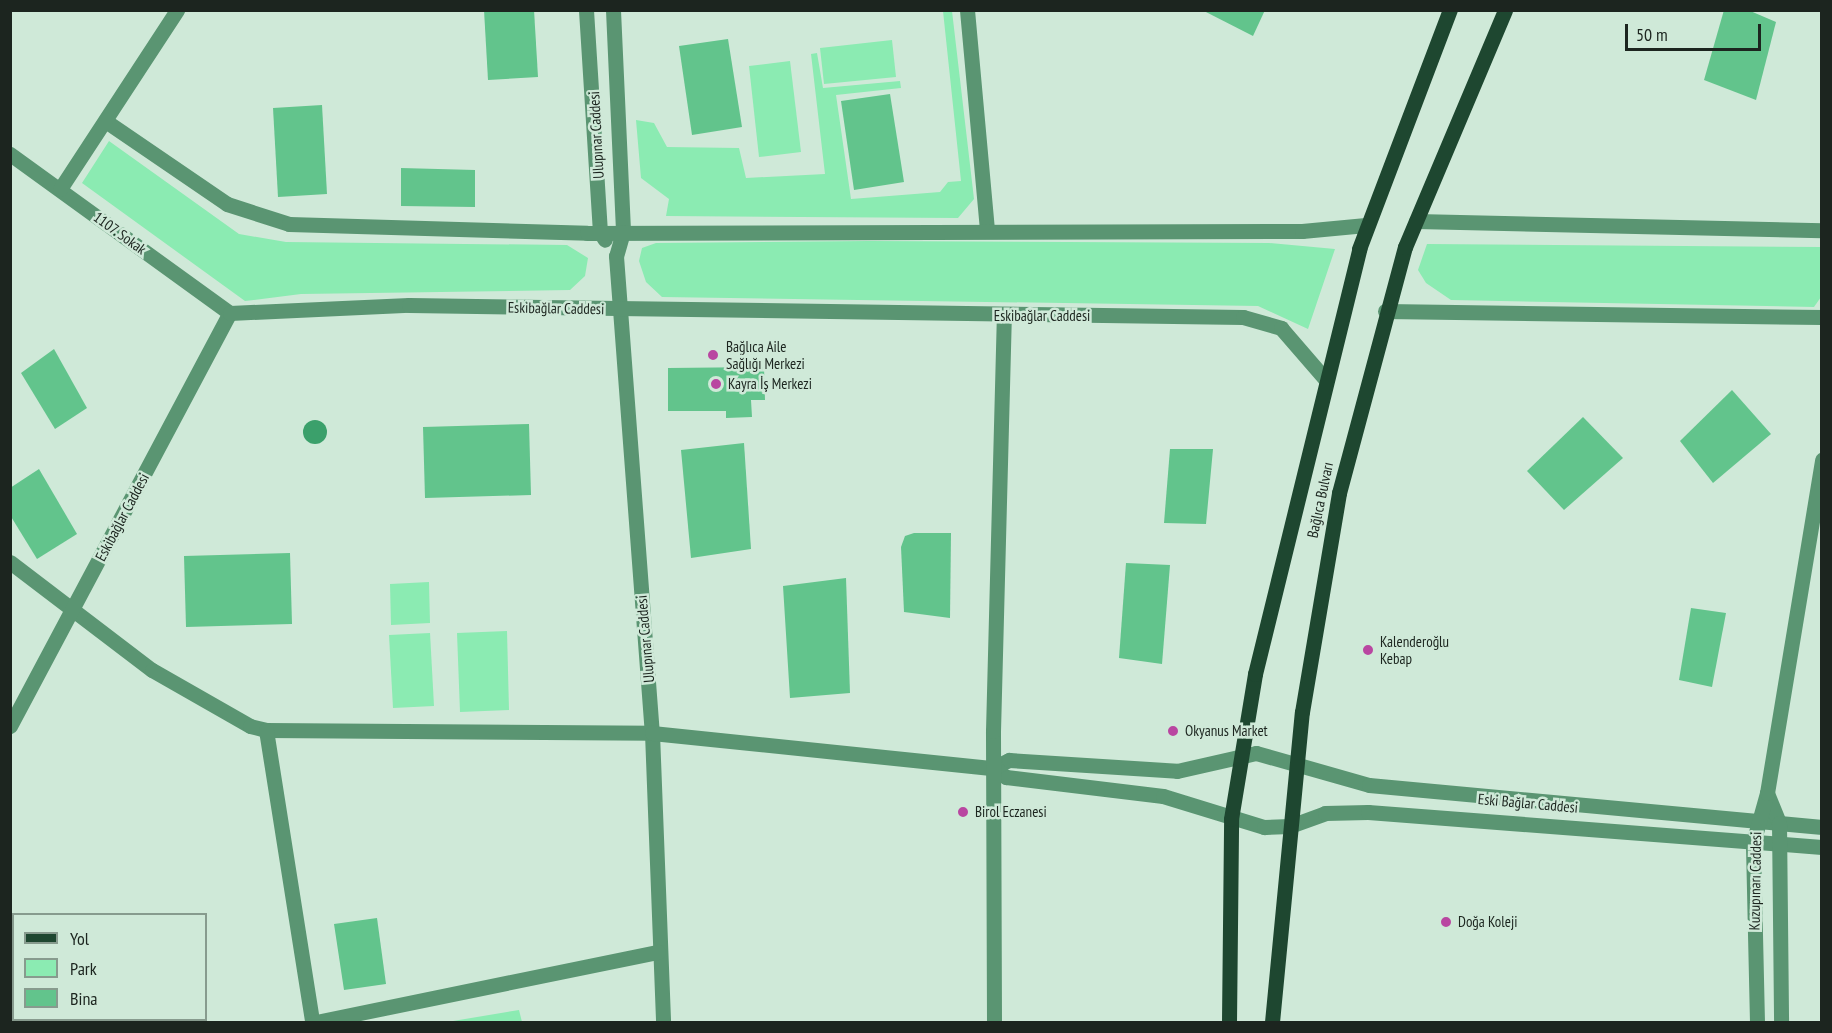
<!DOCTYPE html>
<meta charset="utf-8">
<style>
body{margin:0}
#map{position:relative;width:1832px;height:1033px;overflow:hidden;background:#cfe9d8;font-family:"PT Sans Narrow",sans-serif}
div>[style]{position:absolute}
.green>*{inset:0;background:#8bebb2}
.water>*{inset:0;background:#3ba06b}
.round{border-radius:50%}
.building>*{inset:0;background:#62c48c}
.minor>*{height:15px;margin:-7.5px;padding:0 7.5px;transform-origin:7.5px;border-radius:7.5px;background:#5a9572}
.major>*{height:15px;margin:-7.5px;padding:0 7.5px;transform-origin:7.5px;border-radius:7.5px;background:#1e4730}
.dots>*{width:16px;height:16px;translate:-50% -50%;box-sizing:border-box;border:3px solid #cfe9d8;border-radius:50%}
span{translate:-50% -50%;white-space:nowrap;text-align:center;line-height:1.15;-webkit-text-stroke:5px #cfe9d8;paint-order:stroke}
.street-label{font-size:15px;color:#1c251f}
.poi-label{font-size:15px;color:#1c251f}
.left{translate:0 -50%;text-align:left}
.frame{position:absolute;inset:0;border:12px solid #1c251f;pointer-events:none}
.legend{position:absolute;left:12px;top:913px;width:195px;height:108px;box-sizing:border-box;background:#cfe9d8;border:2px solid #879b8e;margin:0;padding:8px 10px;list-style:none;font-size:18px;color:#1c251f}
.legend li{display:flex;align-items:center;gap:12px;height:30px}
.legend b{width:30px;border:2px solid #879b8e}
.scale{position:absolute;left:1625px;top:24px;width:136px;height:27px;box-sizing:border-box;border:3px solid #1c251f;border-top:0;padding-left:8px;font-size:18px;line-height:21px;white-space:nowrap;color:#1c251f;-webkit-text-stroke:4px #cfe9d8;paint-order:stroke}
</style>
<div id="map">
<div class="green">
<div style="clip-path:polygon(943px 11px,952px 11px,974px 199px,958px 218px,666px 216px,669px 199px,641px 178px,636px 120px,654px 123px,667px 147px,739px 148px,746px 178px,825px 174px,811px 54px,817px 53px,823px 88px,900px 81px,901px 88px,836px 95px,851px 199px,940px 192px,948px 182px,961px 181px)"></div>
<div style="clip-path:polygon(892px 40px,896px 77px,824px 84px,820px 48px)"></div>
<div style="clip-path:polygon(790px 61px,801px 152px,759px 157px,749px 66px)"></div>
<div style="clip-path:polygon(109px 141px,239px 234px,286px 242px,567px 245px,588px 258px,585px 276px,570px 290px,301px 294px,245px 301px,82px 183px)"></div>
<div style="clip-path:polygon(869px 241px,1269px 243px,1335px 249px,1308px 329px,1258px 306px,662px 297px,646px 282px,639px 261px,642px 248px,656px 243px)"></div>
<div style="clip-path:polygon(1427px 244px,1821px 247px,1821px 297px,1814px 307px,1451px 300px,1426px 283px,1418px 270px)"></div>
<div style="clip-path:polygon(429px 582px,430px 623px,391px 625px,390px 584px)"></div>
<div style="clip-path:polygon(507px 631px,509px 710px,460px 712px,457px 633px)"></div>
<div style="clip-path:polygon(430px 633px,434px 706px,393px 708px,389px 635px)"></div>
<div style="clip-path:polygon(519px 1010px,522px 1022px,447px 1022px)"></div>
</div>
<div class="water">
<div class="round" style="left:303px;top:420px;width:24px;height:24px"></div>
</div>
<div class="building">
<div style="clip-path:polygon(484px 10px,534px 10px,538px 77px,488px 80px)"></div>
<div style="clip-path:polygon(1202px 10px,1265px 10px,1253px 36px)"></div>
<div style="clip-path:polygon(1724px 10px,1748px 10px,1776px 22px,1756px 100px,1704px 80px)"></div>
<div style="clip-path:polygon(728px 39px,742px 127px,692px 135px,679px 46px)"></div>
<div style="clip-path:polygon(890px 94px,904px 182px,854px 190px,841px 101px)"></div>
<div style="clip-path:polygon(322px 105px,327px 194px,278px 197px,273px 108px)"></div>
<div style="clip-path:polygon(401px 168px,475px 170px,475px 207px,401px 206px)"></div>
<div style="clip-path:polygon(54px 349px,87px 408px,55px 429px,21px 373px)"></div>
<div style="clip-path:polygon(764px 367px,765px 400px,751px 400px,752px 417px,726px 418px,726px 411px,668px 411px,668px 368px)"></div>
<div style="clip-path:polygon(1732px 390px,1771px 434px,1713px 483px,1680px 441px)"></div>
<div style="clip-path:polygon(1583px 417px,1623px 458px,1564px 510px,1527px 471px)"></div>
<div style="clip-path:polygon(529px 424px,531px 495px,425px 498px,423px 427px)"></div>
<div style="clip-path:polygon(744px 443px,751px 549px,691px 558px,681px 450px)"></div>
<div style="clip-path:polygon(1170px 449px,1213px 449px,1206px 524px,1164px 523px)"></div>
<div style="clip-path:polygon(39px 469px,77px 534px,37px 559px,10px 515px,10px 488px)"></div>
<div style="clip-path:polygon(914px 533px,951px 533px,950px 618px,904px 612px,901px 547px,905px 536px)"></div>
<div style="clip-path:polygon(290px 553px,292px 624px,186px 627px,184px 556px)"></div>
<div style="clip-path:polygon(1126px 563px,1170px 565px,1162px 664px,1119px 658px)"></div>
<div style="clip-path:polygon(846px 578px,850px 693px,790px 698px,783px 586px)"></div>
<div style="clip-path:polygon(1691px 608px,1726px 613px,1712px 687px,1679px 680px)"></div>
<div style="clip-path:polygon(377px 918px,386px 984px,344px 990px,334px 924px)"></div>
</div>
<div class="minor">
<div style="left:586px;top:10px;width:222px;rotate:86.4deg"></div>
<div style="left:600px;top:232px;width:9px;rotate:58deg"></div>
<div style="left:613px;top:10px;width:222px;rotate:87.4deg"></div>
<div style="left:623px;top:232px;width:25px;rotate:106deg"></div>
<div style="left:616px;top:256px;width:478px;rotate:85.7deg"></div>
<div style="left:652px;top:733px;width:289px;rotate:87.8deg"></div>
<div style="left:967px;top:10px;width:220px;rotate:84.8deg"></div>
<div style="left:107px;top:122px;width:145px;rotate:34.3deg"></div>
<div style="left:227px;top:204px;width:65px;rotate:17.9deg"></div>
<div style="left:289px;top:224px;width:298px;rotate:1.7deg"></div>
<div style="left:587px;top:233px;width:715px;rotate:-0.16deg"></div>
<div style="left:1302px;top:231px;width:64px;rotate:-5.4deg"></div>
<div style="left:10px;top:154px;width:271px;rotate:35.9deg"></div>
<div style="left:60px;top:189px;width:214px;rotate:-56.8deg"></div>
<div style="left:1416px;top:221px;width:406px;rotate:1.3deg"></div>
<div style="left:1385px;top:311px;width:437px;rotate:0.8deg"></div>
<div style="left:10px;top:562px;width:178px;rotate:37.3deg"></div>
<div style="left:152px;top:670px;width:113px;rotate:29.7deg"></div>
<div style="left:250px;top:726px;width:16px;rotate:14deg"></div>
<div style="left:266px;top:730px;width:386px;rotate:0.4deg"></div>
<div style="left:652px;top:733px;width:343px;rotate:5.9deg"></div>
<div style="left:993px;top:768px;width:16px;rotate:35deg"></div>
<div style="left:1006px;top:777px;width:158px;rotate:6.9deg"></div>
<div style="left:1163px;top:796px;width:106px;rotate:17.1deg"></div>
<div style="left:1264px;top:827px;width:26px;rotate:-2deg"></div>
<div style="left:1290px;top:826px;width:37px;rotate:-20deg"></div>
<div style="left:1325px;top:813px;width:43px;rotate:-1.3deg"></div>
<div style="left:1368px;top:812px;width:455px;rotate:4.4deg"></div>
<div style="left:10px;top:726px;width:468px;rotate:-62deg"></div>
<div style="left:230px;top:313px;width:179px;rotate:-2.6deg"></div>
<div style="left:409px;top:305px;width:834px;rotate:0.82deg"></div>
<div style="left:1243px;top:317px;width:40px;rotate:16deg"></div>
<div style="left:1281px;top:328px;width:67px;rotate:49.2deg"></div>
<div style="left:266px;top:730px;width:296px;rotate:81deg"></div>
<div style="left:993px;top:768px;width:18px;rotate:-27deg"></div>
<div style="left:1009px;top:760px;width:168px;rotate:3.7deg"></div>
<div style="left:1177px;top:771px;width:81px;rotate:-12.8deg"></div>
<div style="left:1256px;top:753px;width:117px;rotate:15.8deg"></div>
<div style="left:1369px;top:785px;width:455px;rotate:5.3deg"></div>
<div style="left:1767px;top:793px;width:32px;rotate:68deg"></div>
<div style="left:1779px;top:823px;width:199px;rotate:89.4deg"></div>
<div style="left:316px;top:1022px;width:349px;rotate:-11.6deg"></div>
<div style="left:994px;top:1022px;width:291px;rotate:-90.2deg"></div>
<div style="left:993px;top:731px;width:416px;rotate:-88.5deg"></div>
<div style="left:1757px;top:1022px;width:179px;rotate:-91.3deg"></div>
<div style="left:1753px;top:843px;width:52px;rotate:-74.4deg"></div>
<div style="left:1767px;top:793px;width:338px;rotate:-80.6deg"></div>
</div>
<div class="major">
<div style="left:1229px;top:1022px;width:203px;rotate:-89.4deg"></div>
<div style="left:1231px;top:819px;width:147px;rotate:-80.6deg"></div>
<div style="left:1255px;top:674px;width:438px;rotate:-76.2deg"></div>
<div style="left:1359px;top:249px;width:256px;rotate:-69.2deg"></div>
<div style="left:1272px;top:1022px;width:311px;rotate:-84.5deg"></div>
<div style="left:1302px;top:712px;width:222px;rotate:-80.4deg"></div>
<div style="left:1339px;top:493px;width:255px;rotate:-75deg"></div>
<div style="left:1405px;top:247px;width:257px;rotate:-67.1deg"></div>
</div>
<div class="dots">
<div style="left:713px;top:355px;background:#b946a1"></div>
<div style="left:716px;top:384px;background:#b946a1"></div>
<div style="left:1368px;top:650px;background:#b946a1"></div>
<div style="left:1173px;top:731px;background:#b946a1"></div>
<div style="left:963px;top:812px;background:#b946a1"></div>
<div style="left:1446px;top:922px;background:#b946a1"></div>
</div>
<div class="street-label">
<span style="left:596px;top:135px;rotate:-93deg">Ulupınar Caddesi</span>
<span style="left:120px;top:233px;rotate:36deg">1107. Sokak</span>
<span style="left:556px;top:308px;rotate:1deg">Eskibağlar Caddesi</span>
<span style="left:1042px;top:316px">Eskibağlar Caddesi</span>
<span style="left:1320px;top:500px;rotate:-78deg">Bağlıca Bulvarı</span>
<span style="left:122px;top:517px;rotate:-62deg">Eskibağlar Caddesi</span>
<span style="left:645px;top:639px;rotate:-95deg">Ulupınar Caddesi</span>
<span style="left:1528px;top:803px;rotate:5deg">Eski Bağlar Caddesi</span>
<span style="left:1755px;top:881px;rotate:-89deg">Kuzupınarı Caddesi</span>
</div>
<div class="poi-label">
<span class="left" style="left:726px;top:355px">Bağlıca Aile<br>Sağlığı Merkezi</span>
<span class="left" style="left:728px;top:384px">Kayra İş Merkezi</span>
<span class="left" style="left:1380px;top:650px">Kalenderoğlu<br>Kebap</span>
<span class="left" style="left:1185px;top:731px">Okyanus Market</span>
<span class="left" style="left:975px;top:812px">Birol Eczanesi</span>
<span class="left" style="left:1458px;top:922px">Doğa Koleji</span>
</div>
<div class="frame"></div>
<ul class="legend">
<li><b style="height:8px;background:#1e4730"></b>Yol</li>
<li><b style="height:16px;background:#8bebb2"></b>Park</li>
<li><b style="height:16px;background:#62c48c"></b>Bina</li>
</ul>
<div class="scale">50 m</div>
</div>
